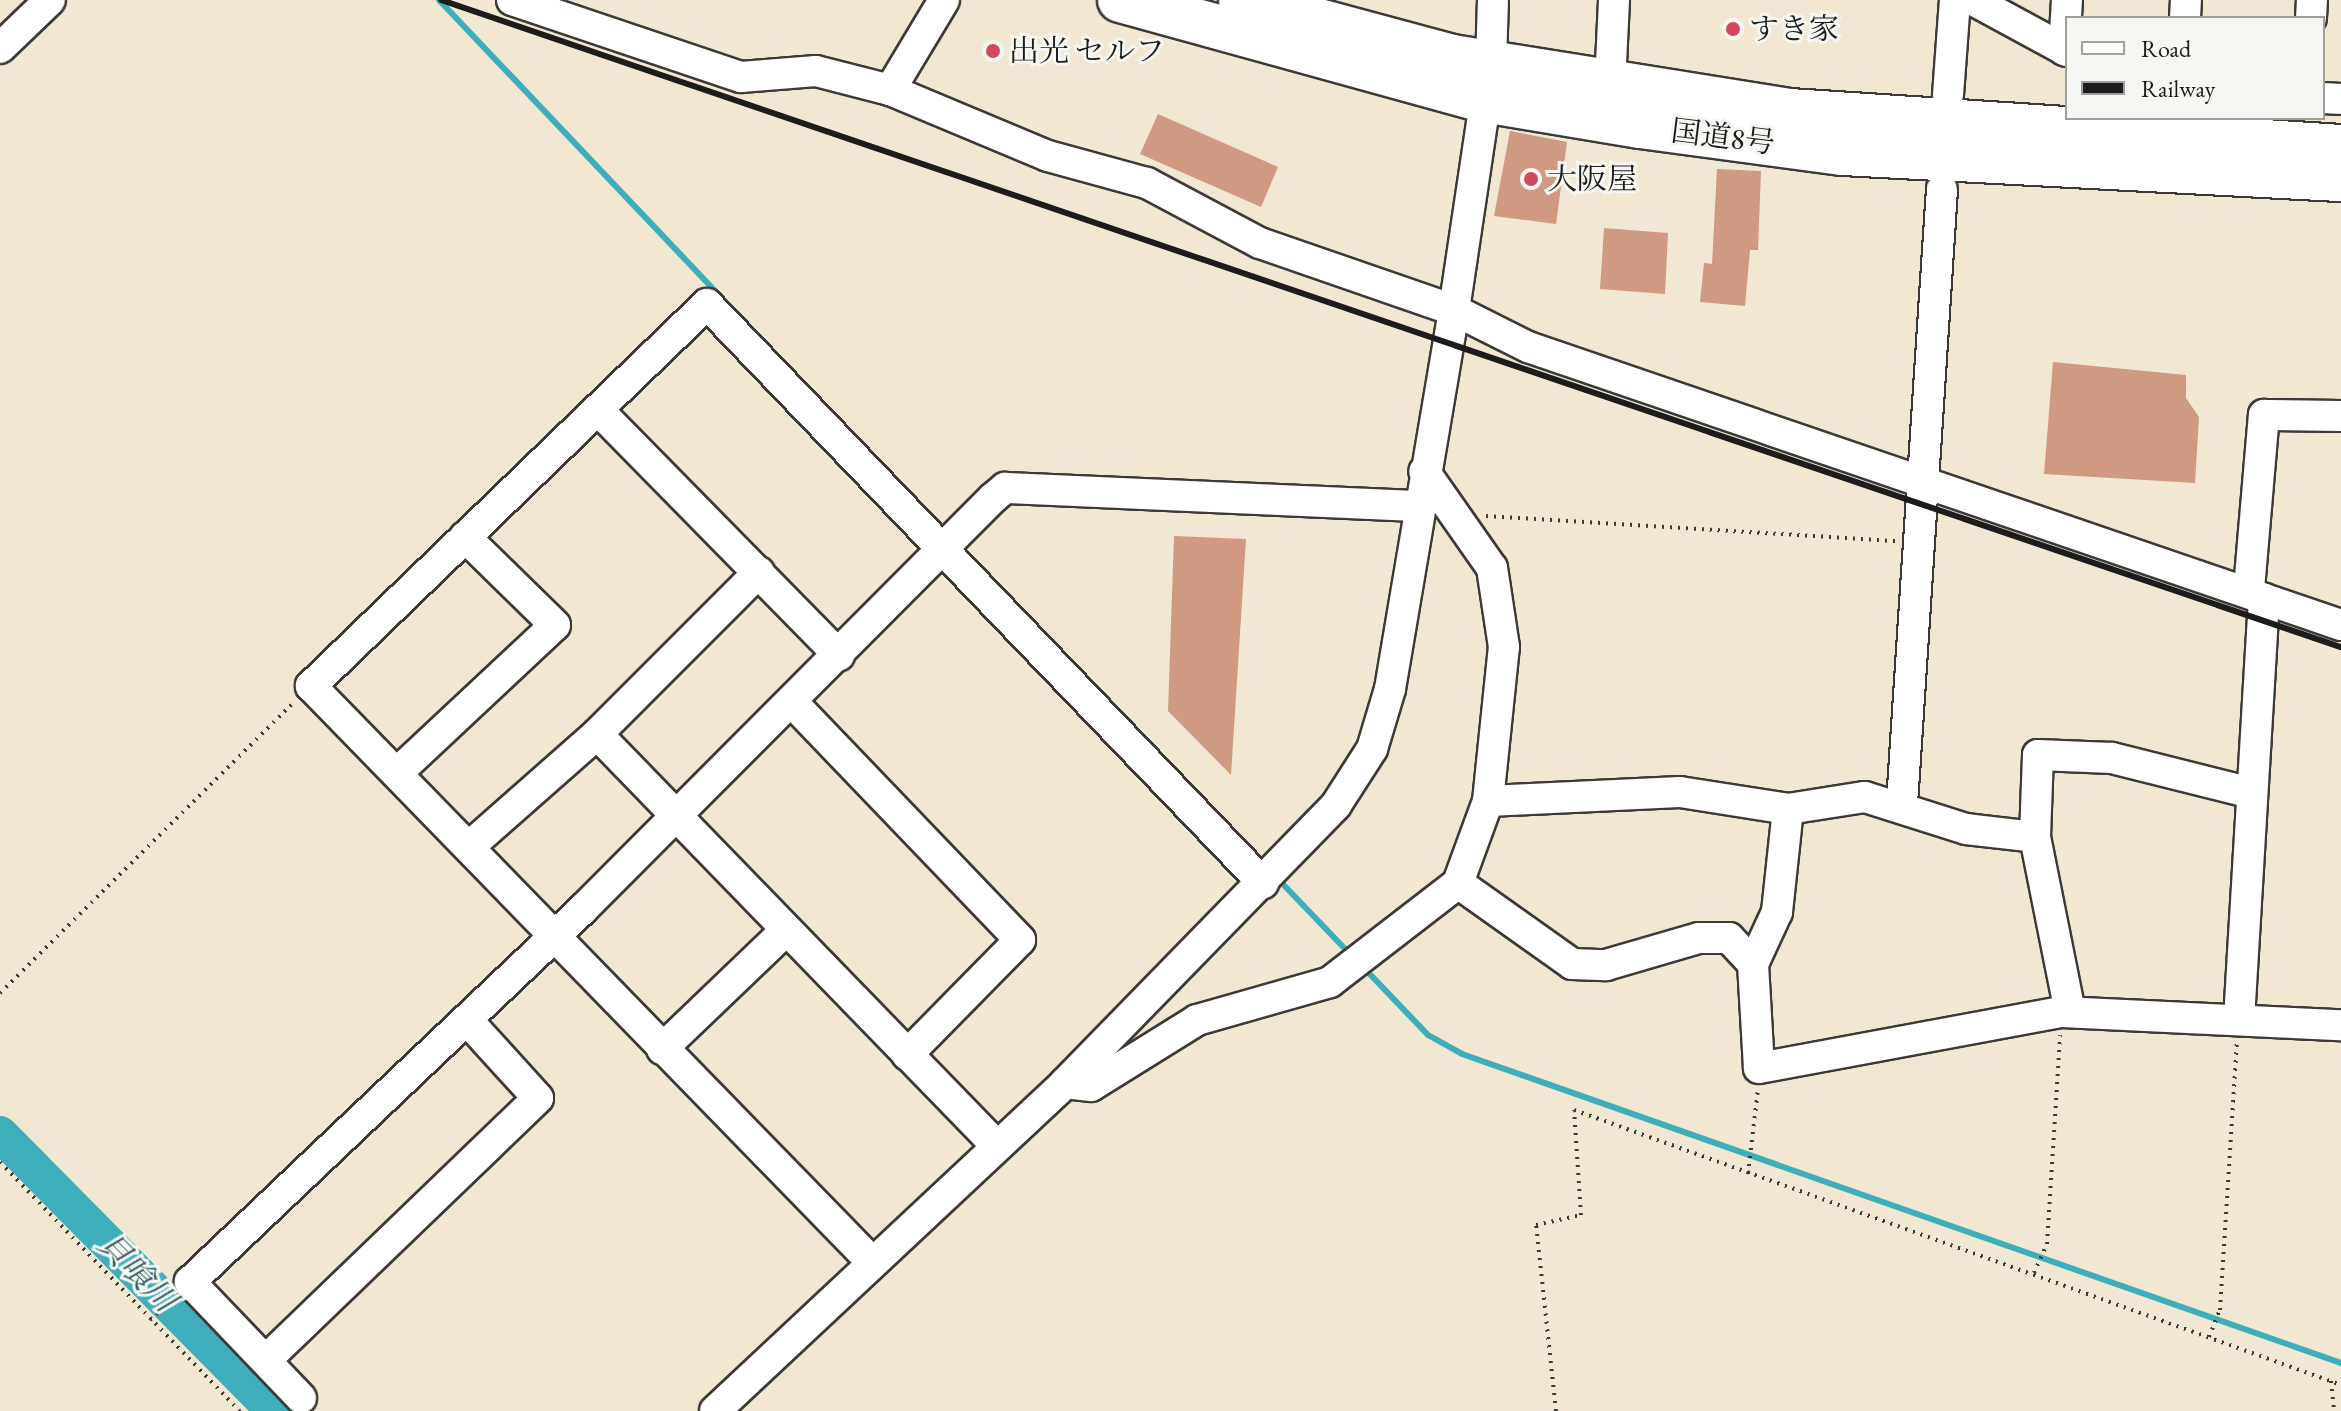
<!DOCTYPE html>
<meta charset="utf-8">
<style>
body{margin:0}
#map{position:relative;width:2341px;height:1411px;overflow:hidden;background:#f2e7d2;font-family:"EB Garamond","Noto Serif JP",serif}
div>[style]{position:absolute}
.stream>*{height:6px;margin:-3px;padding:0 3px;transform-origin:3px;border-radius:3px;background:#3faebb}
.river>*{height:36px;margin:-18px;padding:0 18px;transform-origin:18px;border-radius:18px;background:#3faebb}
.building>*{inset:0;background:#cf9982}
.path>*{height:4px;margin-top:-2px;transform-origin:0;background:repeating-linear-gradient(90deg,#3c3a37 0 2px,transparent 0 8px)}
.roads{filter:drop-shadow(2px 0 #3c3a37) drop-shadow(-2px 0 #3c3a37) drop-shadow(0 2px #3c3a37) drop-shadow(0 -2px #3c3a37)}
.minor>*{height:30px;margin:-15px;padding:0 15px;transform-origin:15px;border-radius:15px;background:#fff}
.highway>*{height:44px;margin:-22px;padding:0 22px;transform-origin:22px;border-radius:22px;background:#fff}
.rail>*{height:6px;margin:-3px;padding:0 3px;transform-origin:3px;border-radius:3px;background:#1c1c1c}
.dots>*{width:22px;height:22px;translate:-50% -50%;box-sizing:border-box;border:4px solid #f6f6f2;border-radius:50%}
span{translate:-50% -50%;white-space:nowrap;text-align:center;line-height:1.15;-webkit-text-stroke:6px #f6f6f2;paint-order:stroke}
.poi-label{font-size:30px;color:#1c1c1c}
.left{translate:0 -50%;text-align:left}
.street-label{font-size:30px;color:#1c1c1c}
.water-label{font-size:32px;color:#2c5e64;font-style:italic}
.legend{position:absolute;left:2065px;top:16px;width:260px;height:104px;box-sizing:border-box;background:#f6f6f2;border:2px solid #9f9f9c;margin:0;padding:10px 14px;list-style:none;font-size:24px;color:#1c1c1c}
.legend li{display:flex;align-items:center;gap:16px;height:40px}
.legend b{width:40px;border:2px solid #9f9f9c}
</style>
<div id="map">
<div class="stream">
<div style="left:439px;top:0;width:408px;rotate:46.5deg"></div>
<div style="left:1278px;top:879px;width:105px;rotate:46.2deg"></div>
<div style="left:1364px;top:968px;width:93px;rotate:46.3deg"></div>
<div style="left:1428px;top:1035px;width:39px;rotate:29deg"></div>
<div style="left:1462px;top:1054px;width:932px;rotate:19.37deg"></div>
</div>
<div class="river">
<div style="left:0;top:1134px;width:390px;rotate:45.3deg"></div>
</div>
<div class="building">
<div style="clip-path:polygon(1158px 114px,1278px 167px,1261px 207px,1140px 154px)"></div>
<div style="clip-path:polygon(1510px 131px,1567px 142px,1556px 224px,1494px 216px)"></div>
<div style="clip-path:polygon(1717px 169px,1761px 171px,1758px 250px,1750px 250px,1745px 306px,1700px 302px,1704px 263px,1712px 264px)"></div>
<div style="clip-path:polygon(1604px 228px,1668px 233px,1665px 294px,1600px 289px)"></div>
<div style="clip-path:polygon(2053px 362px,2186px 375px,2186px 398px,2199px 417px,2195px 483px,2044px 474px)"></div>
<div style="clip-path:polygon(1174px 536px,1246px 539px,1231px 775px,1168px 711px)"></div>
</div>
<div class="path">
<div style="left:1486px;top:516px;width:412px;rotate:3.5deg"></div>
<div style="left:0;top:993px;width:415px;rotate:-44.7deg"></div>
<div style="left:0;top:1162px;width:346px;rotate:46.1deg"></div>
<div style="left:1748px;top:1174px;width:86px;rotate:-83.3deg"></div>
<div style="left:2034px;top:1273px;width:32px;rotate:-66deg"></div>
<div style="left:2047px;top:1244px;width:209px;rotate:-86.4deg"></div>
<div style="left:150px;top:1320px;width:30px;rotate:-42deg"></div>
<div style="left:2209px;top:1337px;width:29px;rotate:-68deg"></div>
<div style="left:2220px;top:1310px;width:268px;rotate:-86.4deg"></div>
<div style="left:2331px;top:1381px;width:30px;rotate:84deg"></div>
<div style="left:1556px;top:1411px;width:187px;rotate:-96.1deg"></div>
<div style="left:1536px;top:1225px;width:46px;rotate:-12.5deg"></div>
<div style="left:1581px;top:1215px;width:105px;rotate:-93.8deg"></div>
<div style="left:1574px;top:1110px;width:815px;rotate:19.72deg"></div>
</div>
<div class="roads">
<div class="minor">
<div style="left:512px;top:0;width:242px;rotate:18.6deg"></div>
<div style="left:741px;top:77px;width:75px;rotate:-4.6deg"></div>
<div style="left:816px;top:71px;width:76px;rotate:14.4deg"></div>
<div style="left:890px;top:90px;width:171px;rotate:22.7deg"></div>
<div style="left:1048px;top:156px;width:103px;rotate:15.3deg"></div>
<div style="left:1147px;top:183px;width:128px;rotate:28deg"></div>
<div style="left:1260px;top:243px;width:205px;rotate:19.1deg"></div>
<div style="left:1454px;top:310px;width:83px;rotate:26.6deg"></div>
<div style="left:1528px;top:347px;width:859px;rotate:18.88deg"></div>
<div style="left:1973px;top:0;width:107px;rotate:28.5deg"></div>
<div style="left:2185px;top:18px;width:18px;rotate:-87deg"></div>
<div style="left:2311px;top:18px;width:18px;rotate:-87deg"></div>
<div style="left:0;top:48px;width:69px;rotate:-43.8deg"></div>
<div style="left:2064px;top:50px;width:50px;rotate:-86.6deg"></div>
<div style="left:1610px;top:85px;width:85px;rotate:-87.3deg"></div>
<div style="left:890px;top:90px;width:105px;rotate:-59deg"></div>
<div style="left:1948px;top:95px;width:95px;rotate:-85.8deg"></div>
<div style="left:2323px;top:98px;width:18px;rotate:3deg"></div>
<div style="left:598px;top:410px;width:344px;rotate:45.5deg"></div>
<div style="left:2249px;top:589px;width:175px;rotate:-85.1deg"></div>
<div style="left:2264px;top:415px;width:77px;rotate:0.7deg"></div>
<div style="left:791px;top:701px;width:331px;rotate:46.2deg"></div>
<div style="left:1020px;top:940px;width:161px;rotate:134.5deg"></div>
<div style="left:597px;top:734px;width:570px;rotate:45.85deg"></div>
<div style="left:397px;top:773px;width:216px;rotate:-43.1deg"></div>
<div style="left:555px;top:625px;width:126px;rotate:-135.6deg"></div>
<div style="left:1488px;top:801px;width:192px;rotate:-2.7deg"></div>
<div style="left:1680px;top:792px;width:109px;rotate:8.9deg"></div>
<div style="left:1788px;top:809px;width:78px;rotate:-8.9deg"></div>
<div style="left:1865px;top:797px;width:106px;rotate:17.6deg"></div>
<div style="left:1966px;top:829px;width:69px;rotate:6.6deg"></div>
<div style="left:1902px;top:804px;width:616px;rotate:-86.28deg"></div>
<div style="left:1788px;top:809px;width:104px;rotate:96.1deg"></div>
<div style="left:1777px;top:912px;width:57px;rotate:114.8deg"></div>
<div style="left:1753px;top:964px;width:104px;rotate:86.7deg"></div>
<div style="left:1759px;top:1068px;width:307px;rotate:-10.5deg"></div>
<div style="left:2061px;top:1012px;width:280px;rotate:2.7deg"></div>
<div style="left:470px;top:846px;width:169px;rotate:-41.4deg"></div>
<div style="left:597px;top:734px;width:229px;rotate:-45deg"></div>
<div style="left:1458px;top:883px;width:140px;rotate:35.4deg"></div>
<div style="left:1572px;top:964px;width:34px;rotate:2deg"></div>
<div style="left:1606px;top:965px;width:97px;rotate:-16.2deg"></div>
<div style="left:1699px;top:938px;width:30px"></div>
<div style="left:1729px;top:938px;width:35px;rotate:47deg"></div>
<div style="left:2070px;top:1012px;width:178px;rotate:-101.3deg"></div>
<div style="left:2035px;top:837px;width:82px;rotate:-87.9deg"></div>
<div style="left:2038px;top:755px;width:74px;rotate:2.3deg"></div>
<div style="left:2112px;top:758px;width:139px;rotate:14.1deg"></div>
<div style="left:2239px;top:1020px;width:422px;rotate:-86.6deg"></div>
<div style="left:662px;top:1049px;width:170px;rotate:-43.8deg"></div>
<div style="left:1065px;top:1083px;width:26px;rotate:7deg"></div>
<div style="left:1091px;top:1086px;width:125px;rotate:-31.9deg"></div>
<div style="left:1197px;top:1020px;width:138px;rotate:-15.9deg"></div>
<div style="left:1330px;top:982px;width:162px;rotate:-37.7deg"></div>
<div style="left:1458px;top:883px;width:87px;rotate:-69.9deg"></div>
<div style="left:1488px;top:801px;width:155px;rotate:-84.1deg"></div>
<div style="left:1504px;top:647px;width:80px;rotate:-98.6deg"></div>
<div style="left:1492px;top:568px;width:118px;rotate:-125deg"></div>
<div style="left:869px;top:1259px;width:800px;rotate:-134.24deg"></div>
<div style="left:311px;top:686px;width:550px;rotate:-43.97deg"></div>
<div style="left:707px;top:304px;width:803px;rotate:46.16deg"></div>
<div style="left:267px;top:1359px;width:376px;rotate:-43.9deg"></div>
<div style="left:538px;top:1098px;width:105px;rotate:-132.3deg"></div>
<div style="left:301px;top:1398px;width:161px;rotate:-133.7deg"></div>
<div style="left:190px;top:1282px;width:542px;rotate:-43.5deg"></div>
<div style="left:583px;top:909px;width:581px;rotate:-45.07deg"></div>
<div style="left:993px;top:498px;width:16px;rotate:-40deg"></div>
<div style="left:1005px;top:488px;width:413px;rotate:2.5deg"></div>
<div style="left:715px;top:1411px;width:480px;rotate:-43.1deg"></div>
<div style="left:1065px;top:1083px;width:388px;rotate:-45.7deg"></div>
<div style="left:1336px;top:805px;width:67px;rotate:-57.3deg"></div>
<div style="left:1372px;top:749px;width:63px;rotate:-73.3deg"></div>
<div style="left:1390px;top:689px;width:384px;rotate:-80.4deg"></div>
<div style="left:1454px;top:310px;width:250px;rotate:-81.5deg"></div>
<div style="left:1491px;top:63px;width:63px;rotate:-88.2deg"></div>
</div>
<div class="highway">
<div style="left:1120px;top:0;width:377px;rotate:15.4deg"></div>
<div style="left:1484px;top:100px;width:158px;rotate:9.5deg"></div>
<div style="left:1640px;top:126px;width:205px;rotate:7.6deg"></div>
<div style="left:1843px;top:153px;width:499px;rotate:3deg"></div>
<div style="left:1241px;top:0;width:219px;rotate:15.1deg"></div>
<div style="left:1452px;top:57px;width:342px;rotate:9.1deg"></div>
<div style="left:1790px;top:111px;width:552px;rotate:3.74deg"></div>
</div>
</div>
<div class="rail">
<div style="left:441px;top:0;width:2007px;rotate:18.81deg"></div>
</div>
<div class="dots">
<div style="left:1733px;top:29px;background:#d1495b"></div>
<div style="left:993px;top:51px;background:#d1495b"></div>
<div style="left:1531px;top:179px;background:#d1495b"></div>
</div>
<div class="poi-label">
<span class="left" style="left:1749px;top:29px">すき家</span>
<span class="left" style="left:1009px;top:51px">出光 セルフ</span>
<span class="left" style="left:1547px;top:179px">大阪屋</span>
</div>
<div class="street-label">
<span style="left:1723px;top:137px;rotate:7deg">国道8号</span>
</div>
<div class="water-label">
<span style="left:137px;top:1272px;rotate:45deg">貝喰川</span>
</div>
<ul class="legend">
<li><b style="height:10px;background:#fff"></b>Road</li>
<li><b style="height:10px;background:#1c1c1c"></b>Railway</li>
</ul>
</div>
